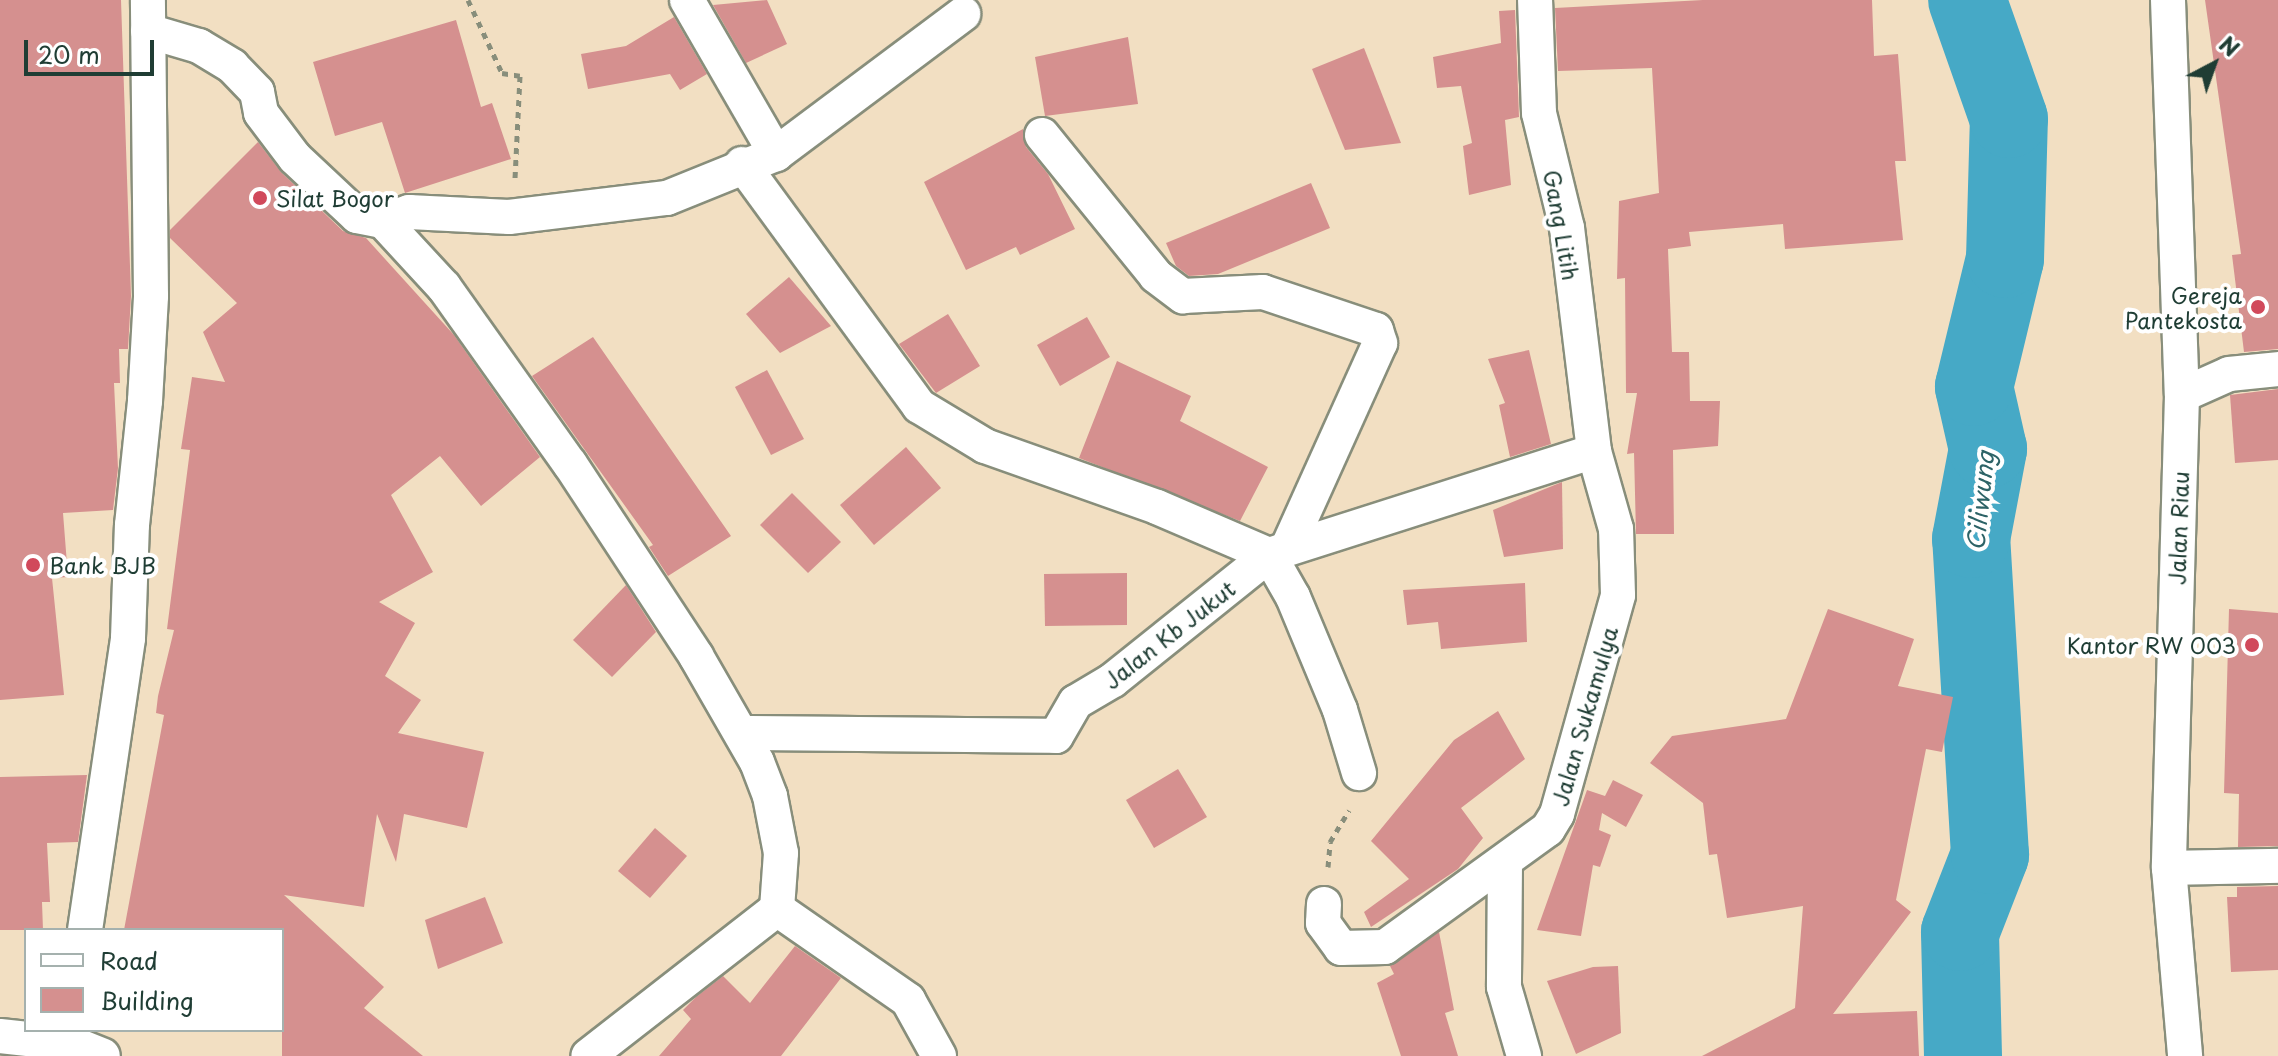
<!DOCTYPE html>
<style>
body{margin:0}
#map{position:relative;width:2278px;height:1056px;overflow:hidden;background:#f2dfc2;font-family:"Playpen Sans",sans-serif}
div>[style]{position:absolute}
.river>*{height:78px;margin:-39px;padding:0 39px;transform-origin:39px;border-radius:39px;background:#46a9c6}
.building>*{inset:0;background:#d5908f}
.path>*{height:5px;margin-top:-2.5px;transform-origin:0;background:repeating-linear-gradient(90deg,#888e7b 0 6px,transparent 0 12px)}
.roads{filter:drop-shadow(2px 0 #888e7b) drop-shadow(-2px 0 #888e7b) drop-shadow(0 2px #888e7b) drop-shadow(0 -2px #888e7b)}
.minor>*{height:34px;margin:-17px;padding:0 17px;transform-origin:17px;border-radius:17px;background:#fff}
.dots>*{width:22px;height:22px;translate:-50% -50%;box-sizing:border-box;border:4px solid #fff;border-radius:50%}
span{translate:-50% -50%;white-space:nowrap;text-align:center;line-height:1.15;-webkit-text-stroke:8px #fff;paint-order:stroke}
.poi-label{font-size:22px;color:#1f3d34}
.left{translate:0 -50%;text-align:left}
.right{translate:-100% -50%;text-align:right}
.street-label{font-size:22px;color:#1f3d34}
.water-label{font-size:24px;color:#2d6367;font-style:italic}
.legend{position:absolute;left:24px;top:928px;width:260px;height:104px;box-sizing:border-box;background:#fff;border:2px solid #a5b1ae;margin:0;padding:10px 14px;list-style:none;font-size:24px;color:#1f3d34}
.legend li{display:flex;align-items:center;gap:16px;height:40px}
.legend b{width:40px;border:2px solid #a5b1ae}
.north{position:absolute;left:2174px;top:24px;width:80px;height:80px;-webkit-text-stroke:6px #fff;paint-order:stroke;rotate:41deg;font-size:22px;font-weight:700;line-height:32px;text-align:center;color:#1f3d34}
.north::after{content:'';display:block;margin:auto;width:28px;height:36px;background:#1f3d34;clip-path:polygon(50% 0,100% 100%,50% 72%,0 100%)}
.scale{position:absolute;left:24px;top:40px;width:130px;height:36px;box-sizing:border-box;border:4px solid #1f3d34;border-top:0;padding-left:10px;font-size:24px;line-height:28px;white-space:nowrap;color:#1f3d34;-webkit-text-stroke:6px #fff;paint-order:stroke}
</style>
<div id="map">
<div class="river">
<div style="left:1963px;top:1056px;width:124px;rotate:-91.4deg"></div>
<div style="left:1960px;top:932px;width:83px;rotate:-68.7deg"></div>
<div style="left:1990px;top:855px;width:317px;rotate:-93.4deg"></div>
<div style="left:1971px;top:539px;width:92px;rotate:-79.3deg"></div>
<div style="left:1988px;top:449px;width:64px;rotate:-102.7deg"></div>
<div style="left:1974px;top:387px;width:132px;rotate:-76.4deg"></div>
<div style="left:2005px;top:259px;width:140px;rotate:-88.4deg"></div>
<div style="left:2009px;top:119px;width:126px;rotate:-109.4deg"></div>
</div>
<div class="building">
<div style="clip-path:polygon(0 0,121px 0,131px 296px,128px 349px,119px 349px,120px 383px,114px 383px,118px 468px,113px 510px,63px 513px,68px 577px,52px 578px,64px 695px,0 700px)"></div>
<div style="clip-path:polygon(767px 0,787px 44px,746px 63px,713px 5px)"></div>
<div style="clip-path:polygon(1703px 0,1872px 0,1874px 56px,1898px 54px,1906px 161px,1895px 161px,1903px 240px,1785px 249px,1783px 224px,1689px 232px,1691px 246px,1668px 249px,1672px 352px,1689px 352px,1690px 401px,1720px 401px,1718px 446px,1673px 450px,1674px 534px,1636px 534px,1634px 453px,1627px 454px,1637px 393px,1626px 393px,1625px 278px,1617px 279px,1619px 201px,1659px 193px,1652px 68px,1558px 71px,1555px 8px)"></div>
<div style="clip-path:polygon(2205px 0,2278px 0,2278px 349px,2244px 352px,2232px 255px,2241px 254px)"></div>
<div style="clip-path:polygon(1515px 10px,1519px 117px,1505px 120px,1511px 185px,1469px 195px,1463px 146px,1472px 143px,1461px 86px,1437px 88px,1433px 57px,1501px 43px,1499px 11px)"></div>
<div style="clip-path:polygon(674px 17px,707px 74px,680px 90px,670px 74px,588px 89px,581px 54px,626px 46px)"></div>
<div style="clip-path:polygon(456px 20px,481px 107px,492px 103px,511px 159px,405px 193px,382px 122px,335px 136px,313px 62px)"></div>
<div style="clip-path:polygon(1128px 37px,1138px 104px,1045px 116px,1035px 57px)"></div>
<div style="clip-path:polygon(1364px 48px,1401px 143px,1345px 150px,1312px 69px)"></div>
<div style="clip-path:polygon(1023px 129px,1026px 147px,1048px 174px,1075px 229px,1020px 255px,1016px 247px,966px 270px,924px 182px)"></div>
<div style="clip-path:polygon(258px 142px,281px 172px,343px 231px,366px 238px,454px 335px,540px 457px,481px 506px,440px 456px,391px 495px,433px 572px,379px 602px,415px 623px,385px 676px,421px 700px,398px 733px,484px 752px,467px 828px,404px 814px,396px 862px,377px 814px,364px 907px,284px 895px,384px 987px,364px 1008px,423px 1056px,282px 1056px,282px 930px,124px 930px,164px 715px,156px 713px,158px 696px,174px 630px,167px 629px,190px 450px,181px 449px,192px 377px,225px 382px,203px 332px,237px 303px,170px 238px,170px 230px)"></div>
<div style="clip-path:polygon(1311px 183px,1330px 228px,1218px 274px,1189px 276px,1176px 266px,1166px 243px)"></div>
<div style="clip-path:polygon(789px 277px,831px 326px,780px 353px,746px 314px)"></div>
<div style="clip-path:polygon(948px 314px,980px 366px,936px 393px,899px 344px)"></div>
<div style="clip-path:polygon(1087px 317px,1110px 357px,1060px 386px,1037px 345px)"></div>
<div style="clip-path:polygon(593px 337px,731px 536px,668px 576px,649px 547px,653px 545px,532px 376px)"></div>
<div style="clip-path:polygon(1529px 350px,1551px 444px,1510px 457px,1499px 405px,1505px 403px,1488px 359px)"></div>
<div style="clip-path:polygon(1117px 361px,1191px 396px,1180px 421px,1268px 467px,1240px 521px,1079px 458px)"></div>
<div style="clip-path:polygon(767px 370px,804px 439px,771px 455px,735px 387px)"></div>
<div style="clip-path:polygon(2278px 389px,2278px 460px,2235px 463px,2230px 395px)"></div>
<div style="clip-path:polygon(906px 447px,941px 488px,874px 545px,840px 505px)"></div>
<div style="clip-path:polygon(1562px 482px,1563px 549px,1504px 557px,1493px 510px)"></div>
<div style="clip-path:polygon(792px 493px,841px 542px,808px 573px,760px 525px)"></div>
<div style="clip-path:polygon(1127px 573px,1127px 625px,1045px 626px,1044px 574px)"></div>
<div style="clip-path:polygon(1525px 583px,1527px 642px,1441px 649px,1438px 622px,1407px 625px,1403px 590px)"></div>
<div style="clip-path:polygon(626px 585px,656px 632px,612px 677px,573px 640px)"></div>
<div style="clip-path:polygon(1828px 609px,1914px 639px,1898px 686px,1953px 697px,1942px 752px,1926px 749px,1896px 900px,1911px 912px,1833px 1014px,1917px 1011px,1919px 1056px,1702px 1056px,1795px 1008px,1803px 906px,1727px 918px,1717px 854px,1709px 855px,1703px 803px,1650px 763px,1672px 736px,1786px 719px)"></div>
<div style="clip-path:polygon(2229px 609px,2278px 613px,2278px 846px,2238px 847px,2239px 794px,2224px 793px)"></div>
<div style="clip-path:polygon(1498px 711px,1525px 759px,1461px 808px,1483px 838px,1458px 869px,1371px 927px,1364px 912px,1409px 879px,1371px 841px,1454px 740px)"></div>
<div style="clip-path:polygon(1178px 769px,1207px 817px,1154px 848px,1126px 800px)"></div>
<div style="clip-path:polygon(87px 775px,78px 842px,47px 843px,50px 902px,42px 902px,43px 930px,0 930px,0 777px)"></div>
<div style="clip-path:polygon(1613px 780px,1643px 795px,1626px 827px,1602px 813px,1599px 830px,1611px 835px,1600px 867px,1593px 865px,1581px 936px,1537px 930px,1587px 790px,1605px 796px)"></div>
<div style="clip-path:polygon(655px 828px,687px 856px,650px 898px,618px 871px)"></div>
<div style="clip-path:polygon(2278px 886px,2278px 970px,2231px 972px,2227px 897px,2237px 897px,2237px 887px)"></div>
<div style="clip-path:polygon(485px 897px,503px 943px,438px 969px,425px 920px)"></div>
<div style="clip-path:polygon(1439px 932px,1454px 1010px,1445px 1013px,1458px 1056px,1401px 1056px,1377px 983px,1394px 974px,1390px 966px)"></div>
<div style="clip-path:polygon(795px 946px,841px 978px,781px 1056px,659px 1056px,691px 1019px,683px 1010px,696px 997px,723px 976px,750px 1003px)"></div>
<div style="clip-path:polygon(1618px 966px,1621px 1033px,1576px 1054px,1547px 981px,1593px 967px)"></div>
</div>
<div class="path">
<div style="left:468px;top:0;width:81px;rotate:65deg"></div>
<div style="left:502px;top:73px;width:18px;rotate:9deg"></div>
<div style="left:520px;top:76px;width:103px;rotate:92.8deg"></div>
<div style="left:1328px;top:867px;width:25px;rotate:-85deg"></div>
<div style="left:1330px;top:842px;width:37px;rotate:-59deg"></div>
</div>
<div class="roads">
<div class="minor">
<div style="left:687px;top:0;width:178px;rotate:60deg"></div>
<div style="left:2168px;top:0;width:395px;rotate:88deg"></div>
<div style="left:2182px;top:395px;width:473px;rotate:91.6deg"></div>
<div style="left:2169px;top:868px;width:189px;rotate:85.1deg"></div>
<div style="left:148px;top:31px;width:53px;rotate:16.4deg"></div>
<div style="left:199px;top:46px;width:39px;rotate:31deg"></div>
<div style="left:232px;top:66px;width:36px;rotate:46deg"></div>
<div style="left:257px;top:92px;width:21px;rotate:79deg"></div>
<div style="left:261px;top:113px;width:56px;rotate:52.9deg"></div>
<div style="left:295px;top:158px;width:85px;rotate:43.1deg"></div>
<div style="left:357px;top:216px;width:26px;rotate:11deg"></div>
<div style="left:383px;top:221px;width:90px;rotate:47.3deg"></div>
<div style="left:444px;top:287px;width:217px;rotate:54.6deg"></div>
<div style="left:570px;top:464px;width:230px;rotate:56.7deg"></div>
<div style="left:696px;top:656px;width:122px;rotate:60.1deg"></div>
<div style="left:757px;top:762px;width:36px;rotate:69deg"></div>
<div style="left:770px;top:796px;width:58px;rotate:79.1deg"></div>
<div style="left:781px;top:853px;width:56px;rotate:94.1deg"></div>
<div style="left:777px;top:909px;width:239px;rotate:142.1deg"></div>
<div style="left:1042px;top:135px;width:181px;rotate:51deg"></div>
<div style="left:1156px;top:276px;width:34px;rotate:37deg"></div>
<div style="left:1183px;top:296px;width:80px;rotate:-2.9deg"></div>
<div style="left:1263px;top:292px;width:119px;rotate:18.6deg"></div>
<div style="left:1376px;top:330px;width:14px;rotate:73deg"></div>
<div style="left:1380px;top:343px;width:224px;rotate:114.3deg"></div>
<div style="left:742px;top:164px;width:300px;rotate:53.8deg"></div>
<div style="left:919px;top:406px;width:77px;rotate:31.2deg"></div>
<div style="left:985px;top:446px;width:182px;rotate:19.5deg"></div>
<div style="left:1157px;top:507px;width:122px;rotate:23.2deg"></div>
<div style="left:1269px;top:555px;width:48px;rotate:60.3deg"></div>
<div style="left:1293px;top:597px;width:122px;rotate:67.4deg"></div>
<div style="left:1340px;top:710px;width:66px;rotate:73.2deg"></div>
<div style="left:383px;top:221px;width:28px;rotate:-19deg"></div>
<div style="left:409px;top:212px;width:100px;rotate:2.9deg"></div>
<div style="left:509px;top:217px;width:159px;rotate:-6.9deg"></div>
<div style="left:667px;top:198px;width:118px;rotate:-22deg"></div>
<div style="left:776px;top:154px;width:234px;rotate:-36.8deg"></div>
<div style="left:2182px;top:395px;width:51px;rotate:-24.1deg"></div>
<div style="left:2229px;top:374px;width:49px;rotate:-5.8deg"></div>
<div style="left:742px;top:733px;width:314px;rotate:0.5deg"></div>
<div style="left:1056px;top:736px;width:39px;rotate:-60deg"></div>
<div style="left:1076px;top:702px;width:43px;rotate:-30.7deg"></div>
<div style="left:1113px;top:680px;width:200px;rotate:-38.7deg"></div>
<div style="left:1269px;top:555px;width:341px;rotate:-17.7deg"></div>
<div style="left:1505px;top:864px;width:123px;rotate:90.5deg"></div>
<div style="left:1504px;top:987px;width:72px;rotate:73.8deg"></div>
<div style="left:2169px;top:868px;width:109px;rotate:-1.1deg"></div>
<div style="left:1324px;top:904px;width:19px;rotate:93deg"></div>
<div style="left:1323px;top:923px;width:31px;rotate:54deg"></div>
<div style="left:1341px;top:948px;width:44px;rotate:-1.3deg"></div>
<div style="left:1385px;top:947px;width:201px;rotate:-35.9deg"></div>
<div style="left:1548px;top:829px;width:17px;rotate:-59deg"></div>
<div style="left:1557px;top:814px;width:227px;rotate:-74.4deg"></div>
<div style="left:1618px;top:595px;width:66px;rotate:-91.7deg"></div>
<div style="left:1616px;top:529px;width:81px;rotate:-105.8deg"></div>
<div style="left:1594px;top:451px;width:225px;rotate:-96.9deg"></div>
<div style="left:1567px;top:228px;width:118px;rotate:-103.7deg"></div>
<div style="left:1539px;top:113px;width:113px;rotate:-92deg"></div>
<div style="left:777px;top:909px;width:160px;rotate:34.8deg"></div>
<div style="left:908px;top:1000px;width:64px;rotate:61deg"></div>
<div style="left:85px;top:930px;width:295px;rotate:-81.6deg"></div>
<div style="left:128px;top:638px;width:113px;rotate:-88deg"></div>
<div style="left:132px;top:525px;width:125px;rotate:-84deg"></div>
<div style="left:145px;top:401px;width:105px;rotate:-86.7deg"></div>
<div style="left:151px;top:296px;width:296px;rotate:-90.6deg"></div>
<div style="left:0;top:1036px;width:74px;rotate:6.2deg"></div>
<div style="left:74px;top:1044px;width:31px;rotate:22deg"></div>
</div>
</div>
<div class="dots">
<div style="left:260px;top:198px;background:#d1495b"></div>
<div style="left:2258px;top:307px;background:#d1495b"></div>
<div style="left:33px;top:565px;background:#d1495b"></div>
<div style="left:2252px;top:645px;background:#d1495b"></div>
</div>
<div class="poi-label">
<span class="left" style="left:276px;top:198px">Silat Bogor</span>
<span class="right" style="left:2242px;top:307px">Gereja<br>Pantekosta</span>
<span class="left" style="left:49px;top:565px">Bank BJB</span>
<span class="right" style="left:2236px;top:645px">Kantor RW 003</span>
</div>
<div class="street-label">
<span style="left:1562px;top:225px;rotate:80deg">Gang Litih</span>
<span style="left:2178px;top:528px;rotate:-88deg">Jalan Riau</span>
<span style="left:1169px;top:634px;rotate:-38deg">Jalan Kb Jukut</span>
<span style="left:1584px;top:716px;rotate:-74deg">Jalan Sukamulya</span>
</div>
<div class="water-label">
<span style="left:1980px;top:501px;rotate:-84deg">Ciliwung</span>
</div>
<ul class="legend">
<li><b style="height:10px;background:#fff"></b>Road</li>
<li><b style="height:22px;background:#d5908f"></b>Building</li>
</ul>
<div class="north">N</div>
<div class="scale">20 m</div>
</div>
